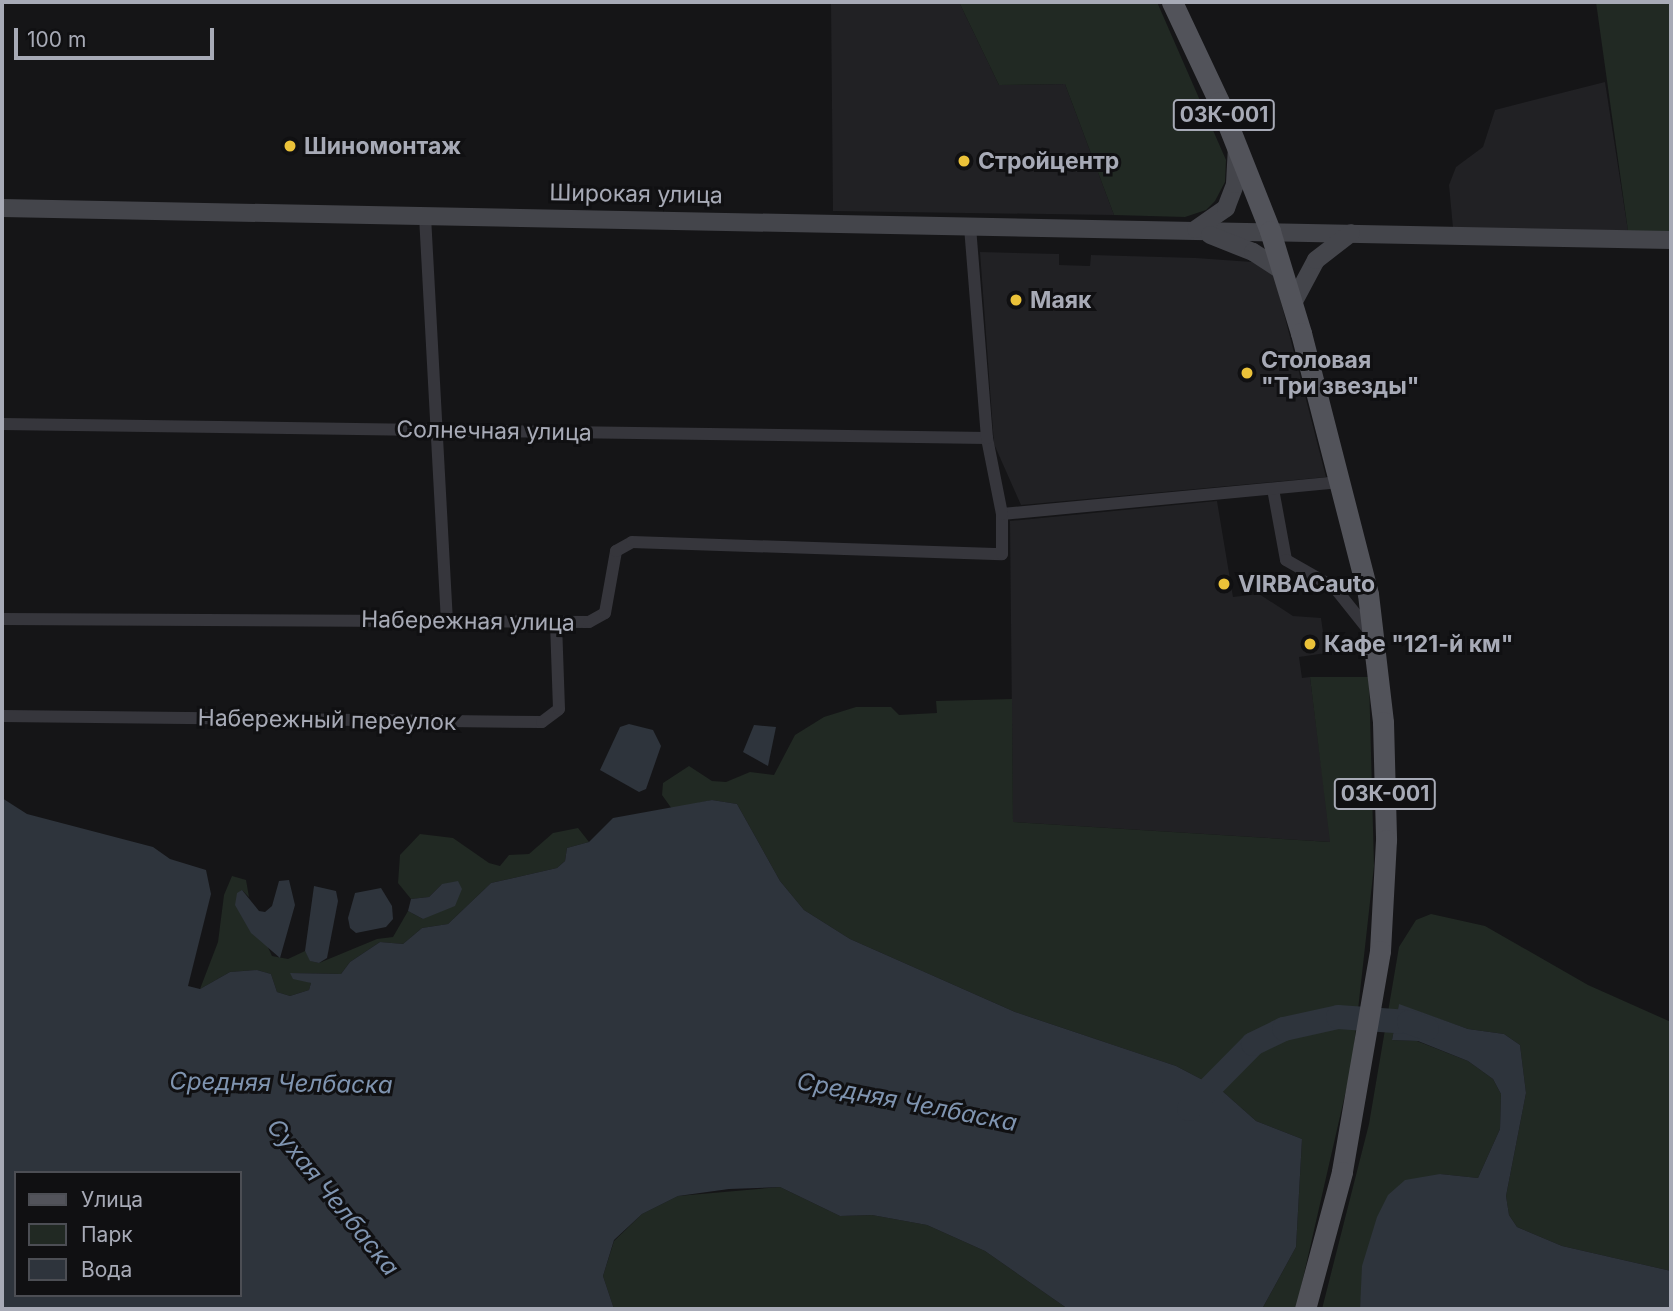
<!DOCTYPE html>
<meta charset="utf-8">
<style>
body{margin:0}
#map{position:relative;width:1673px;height:1311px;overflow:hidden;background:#151517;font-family:Inter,sans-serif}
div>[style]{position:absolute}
.built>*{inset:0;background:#212124}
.green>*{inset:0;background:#212923}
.water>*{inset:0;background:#2e343c}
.river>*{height:24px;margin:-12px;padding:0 12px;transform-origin:12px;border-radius:12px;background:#2e343c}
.street>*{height:12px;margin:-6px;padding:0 6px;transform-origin:6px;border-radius:6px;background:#36363c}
.secondary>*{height:18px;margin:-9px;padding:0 9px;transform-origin:9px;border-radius:9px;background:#44454b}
.primary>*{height:21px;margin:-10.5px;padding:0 10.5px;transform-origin:10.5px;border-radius:10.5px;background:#52535a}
.dots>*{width:19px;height:19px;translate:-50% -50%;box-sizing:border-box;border:4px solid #101012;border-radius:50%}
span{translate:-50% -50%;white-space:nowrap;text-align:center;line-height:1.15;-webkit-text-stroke:6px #101012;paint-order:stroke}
.shield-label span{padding:2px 5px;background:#101012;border:2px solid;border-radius:5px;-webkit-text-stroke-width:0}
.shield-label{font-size:21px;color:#a7aab6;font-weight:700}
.poi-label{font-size:23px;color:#a7aab6;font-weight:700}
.left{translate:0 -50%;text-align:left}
.street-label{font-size:23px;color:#a7aab6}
.water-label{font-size:24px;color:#7f94b0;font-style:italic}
.frame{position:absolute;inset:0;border:4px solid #a7aab6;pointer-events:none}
.legend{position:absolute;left:14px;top:1171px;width:228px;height:126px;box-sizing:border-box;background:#101012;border:2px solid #4c4e54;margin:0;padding:9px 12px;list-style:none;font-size:21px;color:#a7aab6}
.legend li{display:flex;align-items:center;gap:14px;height:35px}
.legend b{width:35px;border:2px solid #4c4e54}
.scale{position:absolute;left:14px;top:28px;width:200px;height:32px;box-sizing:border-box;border:4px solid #a7aab6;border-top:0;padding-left:9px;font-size:21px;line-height:24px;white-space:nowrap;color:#a7aab6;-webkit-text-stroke:5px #101012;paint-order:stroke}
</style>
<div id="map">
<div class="built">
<div style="clip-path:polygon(831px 2px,959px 2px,999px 85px,1065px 84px,1114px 215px,833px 211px)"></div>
<div style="clip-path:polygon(1605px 82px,1628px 231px,1453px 228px,1449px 185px,1456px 167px,1483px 147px,1495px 110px)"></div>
<div style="clip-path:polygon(980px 252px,1059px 254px,1059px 265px,1090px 266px,1091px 255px,1196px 258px,1252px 262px,1273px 271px,1326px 477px,1021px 505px,994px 444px)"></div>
<div style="clip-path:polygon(1217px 501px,1233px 597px,1259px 594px,1293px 616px,1321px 618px,1326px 653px,1299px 657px,1302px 678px,1310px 677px,1331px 842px,1013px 822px,1010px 521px)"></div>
</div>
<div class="green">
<div style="clip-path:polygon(959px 2px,1157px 2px,1226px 160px,1225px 182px,1215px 201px,1206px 210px,1185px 217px,1114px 215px,1065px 84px,999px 85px)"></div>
<div style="clip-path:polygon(1596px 2px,1671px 2px,1671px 232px,1628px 231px)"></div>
<div style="clip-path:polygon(1310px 677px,1369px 677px,1374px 866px,1352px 1064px,1296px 1309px,1262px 1309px,1296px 1247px,1302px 1139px,1256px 1121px,1220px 1089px,1176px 1066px,1015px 1012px,850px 939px,804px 910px,780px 881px,737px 804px,712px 800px,672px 809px,662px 795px,663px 783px,689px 766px,712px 781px,726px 782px,750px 772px,774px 775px,795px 735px,824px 717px,856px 707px,891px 707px,899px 715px,937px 713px,936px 701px,1012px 699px,1013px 822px,1330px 842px)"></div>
<div style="clip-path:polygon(578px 828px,589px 842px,567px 848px,565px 861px,557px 868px,491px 883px,448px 924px,422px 928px,403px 944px,380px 942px,350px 962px,341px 974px,290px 973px,311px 983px,309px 990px,290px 996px,277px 992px,271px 974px,257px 970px,230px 972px,200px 989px,218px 942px,224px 895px,232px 876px,246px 880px,249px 897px,242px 890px,272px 956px,288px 959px,305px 951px,311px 961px,319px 963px,377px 939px,393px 937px,408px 911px,423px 919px,442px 884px,429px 897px,411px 899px,398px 883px,400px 855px,420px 834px,453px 838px,489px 863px,500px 866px,509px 855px,529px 854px,553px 833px)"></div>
<div style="clip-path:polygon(1431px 914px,1485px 926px,1588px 985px,1671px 1022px,1671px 1271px,1562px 1246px,1517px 1227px,1509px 1215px,1506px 1196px,1526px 1093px,1520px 1045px,1504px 1034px,1468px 1029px,1399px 1005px,1392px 1040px,1417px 1041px,1468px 1061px,1493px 1079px,1501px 1094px,1500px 1129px,1478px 1178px,1440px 1174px,1361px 1299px,1360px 1309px,1322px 1309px,1369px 1124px,1399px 947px,1416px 920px)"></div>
<div style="clip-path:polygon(780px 1187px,840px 1216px,872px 1215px,927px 1225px,985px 1251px,1068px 1309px,614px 1309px,603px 1276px,614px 1241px,642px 1214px,678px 1196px)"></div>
</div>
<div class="water">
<div style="clip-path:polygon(629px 724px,653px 730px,661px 746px,646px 789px,639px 792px,600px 770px,620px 727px)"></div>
<div style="clip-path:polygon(754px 725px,776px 727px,768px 766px,743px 752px)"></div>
<div style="clip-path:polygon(evenodd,2px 798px,27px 814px,153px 847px,170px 859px,206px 870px,211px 894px,188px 986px,200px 989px,230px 972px,257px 970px,271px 974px,277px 992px,290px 996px,309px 990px,311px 983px,293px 979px,290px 973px,341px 974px,350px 962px,380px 942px,403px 944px,422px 928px,448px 924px,491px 883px,557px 868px,565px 861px,567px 848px,589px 842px,613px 818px,712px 800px,737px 804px,780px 881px,804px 910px,850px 939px,1015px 1012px,1176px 1066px,1220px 1089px,1256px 1121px,1302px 1139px,1296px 1247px,1262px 1309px,1068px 1309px,985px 1251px,927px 1225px,872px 1215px,840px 1216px,780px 1187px,729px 1189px,678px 1196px,642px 1214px,614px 1240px,603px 1276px,614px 1309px,2px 1309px,2px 798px,16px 1173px,240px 1173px,240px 1295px,16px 1295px,16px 1173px)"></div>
<div style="clip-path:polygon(289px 880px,295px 905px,280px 958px,251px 933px,235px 905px,237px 893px,242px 890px,259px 911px,265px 912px,272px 906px,279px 881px)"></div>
<div style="clip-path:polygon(458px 881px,462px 889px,455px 906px,423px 919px,408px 911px,411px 899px,429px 897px,442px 884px)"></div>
<div style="clip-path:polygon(314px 886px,336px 891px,338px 901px,327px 958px,319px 963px,310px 961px,305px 951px)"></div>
<div style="clip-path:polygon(381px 888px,392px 906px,393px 919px,386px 927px,356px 933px,350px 928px,348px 918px,355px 893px)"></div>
<div style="clip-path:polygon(1399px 1004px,1468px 1029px,1504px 1034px,1520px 1045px,1526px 1093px,1506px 1196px,1509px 1215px,1517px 1227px,1562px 1246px,1671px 1271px,1671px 1309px,1360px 1309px,1362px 1266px,1377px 1217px,1388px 1195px,1405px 1180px,1440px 1174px,1478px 1178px,1500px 1129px,1501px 1094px,1493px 1079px,1468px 1061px,1418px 1041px,1392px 1040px)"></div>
</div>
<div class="river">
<div style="left:1189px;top:1109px;width:91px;rotate:-45.4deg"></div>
<div style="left:1253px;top:1044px;width:34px;rotate:-26deg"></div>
<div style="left:1284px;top:1029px;width:55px;rotate:-12.5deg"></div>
<div style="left:1338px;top:1017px;width:71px;rotate:4deg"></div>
<div style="left:1409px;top:1022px;width:19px;rotate:21deg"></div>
</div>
<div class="street">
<div style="left:425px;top:216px;width:404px;rotate:86.9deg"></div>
<div style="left:2px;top:424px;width:985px;rotate:0.81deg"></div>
<div style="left:1273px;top:489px;width:72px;rotate:79.6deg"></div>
<div style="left:1286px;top:560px;width:56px;rotate:29.7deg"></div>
<div style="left:1335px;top:588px;width:56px;rotate:51.5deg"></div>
<div style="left:1002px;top:514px;width:342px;rotate:-5.4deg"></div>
<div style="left:2px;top:619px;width:587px;rotate:0.29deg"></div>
<div style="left:589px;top:622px;width:18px;rotate:-29deg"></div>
<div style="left:605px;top:613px;width:63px;rotate:-79.9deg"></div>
<div style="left:616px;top:551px;width:18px;rotate:-29deg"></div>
<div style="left:632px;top:542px;width:370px;rotate:1.9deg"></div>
<div style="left:1002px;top:554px;width:40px;rotate:-90deg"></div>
<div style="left:1002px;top:514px;width:77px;rotate:-101.2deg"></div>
<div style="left:987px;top:438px;width:214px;rotate:-94.6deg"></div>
<div style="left:2px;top:716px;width:540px;rotate:0.64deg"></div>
<div style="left:542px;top:722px;width:21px;rotate:-37deg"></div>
<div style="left:559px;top:709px;width:87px;rotate:-92deg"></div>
</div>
<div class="secondary">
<div style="left:2px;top:208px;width:1669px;rotate:1.1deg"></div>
<div style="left:1196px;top:229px;width:37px;rotate:-35deg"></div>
<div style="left:1226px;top:208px;width:26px;rotate:-69deg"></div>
<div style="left:1235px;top:184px;width:36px;rotate:-87deg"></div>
<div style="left:1210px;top:235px;width:46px;rotate:21.6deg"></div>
<div style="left:1253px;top:252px;width:35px;rotate:33deg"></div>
<div style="left:1292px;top:305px;width:51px;rotate:-61.9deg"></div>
<div style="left:1316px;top:260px;width:44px;rotate:-37.6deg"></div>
</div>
<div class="primary">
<div style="left:1172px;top:2px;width:110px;rotate:64.8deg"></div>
<div style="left:1219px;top:102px;width:139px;rotate:68.4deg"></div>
<div style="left:1270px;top:231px;width:107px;rotate:73.1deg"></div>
<div style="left:1301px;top:333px;width:269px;rotate:75.6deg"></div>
<div style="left:1368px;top:594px;width:129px;rotate:83.3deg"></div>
<div style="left:1383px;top:722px;width:118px;rotate:88.5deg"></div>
<div style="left:1386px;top:840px;width:111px;rotate:93.1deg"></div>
<div style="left:1380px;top:951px;width:224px;rotate:99.8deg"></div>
<div style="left:1342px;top:1172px;width:142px;rotate:105.1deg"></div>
</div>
<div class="dots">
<div style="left:290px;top:146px;background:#ebc239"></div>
<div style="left:964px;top:161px;background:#ebc239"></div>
<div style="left:1016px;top:300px;background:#ebc239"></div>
<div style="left:1247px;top:373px;background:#ebc239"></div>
<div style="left:1224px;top:584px;background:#ebc239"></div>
<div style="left:1310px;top:644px;background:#ebc239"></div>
</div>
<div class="shield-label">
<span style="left:1224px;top:115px">03К-001</span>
<span style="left:1385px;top:794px">03К-001</span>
</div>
<div class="poi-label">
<span class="left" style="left:304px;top:146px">Шиномонтаж</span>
<span class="left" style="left:978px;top:161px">Стройцентр</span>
<span class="left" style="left:1030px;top:300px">Маяк</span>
<span class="left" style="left:1261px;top:373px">Столовая<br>"Три звезды"</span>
<span class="left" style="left:1238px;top:584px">VIRBACauto</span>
<span class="left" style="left:1324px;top:644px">Кафе "121-й км"</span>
</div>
<div class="street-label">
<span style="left:636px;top:194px;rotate:1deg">Широкая улица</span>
<span style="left:494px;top:431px;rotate:1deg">Солнечная улица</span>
<span style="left:468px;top:621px;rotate:1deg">Набережная улица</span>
<span style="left:327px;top:720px;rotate:1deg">Набережный переулок</span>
</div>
<div class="water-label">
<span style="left:281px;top:1083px;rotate:1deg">Средняя Челбаска</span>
<span style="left:907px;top:1102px;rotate:11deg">Средняя Челбаска</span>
<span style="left:333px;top:1197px;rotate:51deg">Сухая Челбаска</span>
</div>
<div class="frame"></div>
<ul class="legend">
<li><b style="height:9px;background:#52535a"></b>Улица</li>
<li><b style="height:19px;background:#212923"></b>Парк</li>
<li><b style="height:19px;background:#2e343c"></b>Вода</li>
</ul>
<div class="scale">100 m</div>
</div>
